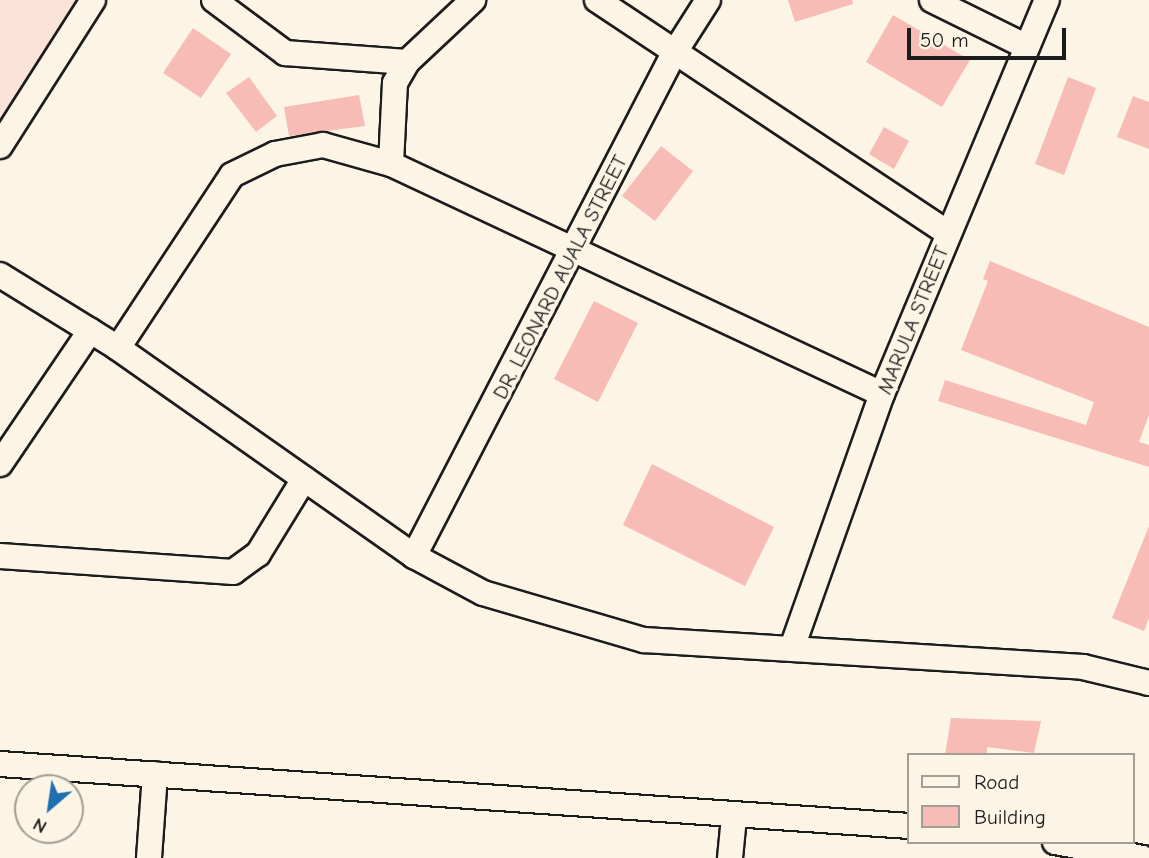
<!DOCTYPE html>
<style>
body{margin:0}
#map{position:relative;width:1149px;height:858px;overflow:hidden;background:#fcf5e5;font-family:"Comic Neue",sans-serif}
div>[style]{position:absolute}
.built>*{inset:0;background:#fbe4d7}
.building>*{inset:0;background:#f8bcb7}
.roads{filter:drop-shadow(2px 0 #1c1c1c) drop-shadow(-2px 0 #1c1c1c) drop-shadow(0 2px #1c1c1c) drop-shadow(0 -2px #1c1c1c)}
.street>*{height:24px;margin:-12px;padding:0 12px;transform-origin:12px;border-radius:12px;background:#fcf5e5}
span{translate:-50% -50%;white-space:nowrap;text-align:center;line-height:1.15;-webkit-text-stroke:7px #fcf5e5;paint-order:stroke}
.street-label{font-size:21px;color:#1c1c1c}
.legend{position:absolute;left:907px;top:753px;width:228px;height:91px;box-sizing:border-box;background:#fcf5e5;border:2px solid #a29e95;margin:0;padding:9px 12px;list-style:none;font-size:21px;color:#1c1c1c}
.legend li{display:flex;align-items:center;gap:14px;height:35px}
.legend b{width:35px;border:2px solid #a29e95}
.north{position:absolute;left:14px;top:774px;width:70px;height:70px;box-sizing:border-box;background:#fcf5e5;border:2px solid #a29e95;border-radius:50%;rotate:209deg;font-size:19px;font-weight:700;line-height:28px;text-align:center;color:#1c1c1c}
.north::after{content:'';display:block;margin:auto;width:24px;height:32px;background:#1f6fb2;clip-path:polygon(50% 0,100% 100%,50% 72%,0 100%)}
.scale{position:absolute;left:907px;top:28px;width:159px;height:32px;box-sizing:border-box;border:4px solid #1c1c1c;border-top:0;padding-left:9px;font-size:21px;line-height:24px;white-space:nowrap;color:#1c1c1c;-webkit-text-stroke:5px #fcf5e5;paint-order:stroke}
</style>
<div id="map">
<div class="built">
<div style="clip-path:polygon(0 0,90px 0,0 145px)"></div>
</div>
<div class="building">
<div style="clip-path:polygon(788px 0,852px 0,853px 4px,795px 22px)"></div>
<div style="clip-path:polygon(893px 15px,970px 60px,942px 107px,866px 62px)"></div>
<div style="clip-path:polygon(193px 28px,231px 54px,201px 98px,163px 73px)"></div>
<div style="clip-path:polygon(249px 77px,277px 116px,256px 132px,226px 93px)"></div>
<div style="clip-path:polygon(1068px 77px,1096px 88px,1064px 175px,1035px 164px)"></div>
<div style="clip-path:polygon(359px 95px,365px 126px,289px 136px,284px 107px)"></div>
<div style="clip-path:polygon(1133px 96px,1149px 102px,1149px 149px,1117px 137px)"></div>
<div style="clip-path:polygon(884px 127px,909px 141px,894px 169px,869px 154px)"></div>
<div style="clip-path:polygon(661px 146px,693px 171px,655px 221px,622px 196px)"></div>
<div style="clip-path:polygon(990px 261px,1149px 327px,1149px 415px,1139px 442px,1149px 445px,1149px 467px,938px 401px,945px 380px,1086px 425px,1094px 402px,961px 350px,988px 281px,983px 279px)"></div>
<div style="clip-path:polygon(594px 301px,638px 323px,598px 402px,554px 379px)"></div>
<div style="clip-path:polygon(652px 464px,774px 527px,745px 586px,623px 525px)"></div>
<div style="clip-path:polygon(1149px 526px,1149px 618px,1144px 631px,1112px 618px)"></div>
<div style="clip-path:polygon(951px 718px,1041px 721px,1034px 753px,987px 747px,987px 755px,945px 755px)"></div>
</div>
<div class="roads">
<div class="street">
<div style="left:214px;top:0;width:89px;rotate:36.7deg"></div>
<div style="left:285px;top:53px;width:122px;rotate:4.2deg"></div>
<div style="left:597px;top:0;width:421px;rotate:33.6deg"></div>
<div style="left:932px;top:0;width:106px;rotate:26.3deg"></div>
<div style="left:0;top:146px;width:173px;rotate:-57.5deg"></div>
<div style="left:391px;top:164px;width:81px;rotate:-87.2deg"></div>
<div style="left:395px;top:83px;width:24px;rotate:-60deg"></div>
<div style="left:407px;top:62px;width:91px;rotate:-43.2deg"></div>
<div style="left:0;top:275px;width:139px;rotate:31.7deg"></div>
<div style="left:118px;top:348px;width:362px;rotate:35.1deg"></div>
<div style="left:414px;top:556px;width:78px;rotate:28.2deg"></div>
<div style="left:483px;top:593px;width:168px;rotate:16.3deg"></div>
<div style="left:644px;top:640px;width:440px;rotate:3.5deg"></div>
<div style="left:1083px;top:667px;width:68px;rotate:13.6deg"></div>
<div style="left:118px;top:348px;width:207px;rotate:-56.6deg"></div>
<div style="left:232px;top:175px;width:48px;rotate:-26deg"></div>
<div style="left:275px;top:154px;width:49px;rotate:-10.6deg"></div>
<div style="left:323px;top:145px;width:71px;rotate:15.6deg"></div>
<div style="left:391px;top:164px;width:542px;rotate:25.1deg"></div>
<div style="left:0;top:464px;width:161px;rotate:-55.9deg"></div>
<div style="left:0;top:556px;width:234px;rotate:3.9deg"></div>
<div style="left:233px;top:572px;width:31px;rotate:-36deg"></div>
<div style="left:258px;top:554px;width:88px;rotate:-58.5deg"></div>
<div style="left:414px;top:556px;width:564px;rotate:-62.66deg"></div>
<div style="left:673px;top:55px;width:65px;rotate:-57.5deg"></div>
<div style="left:793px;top:645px;width:266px;rotate:-70.5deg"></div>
<div style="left:882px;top:394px;width:427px;rotate:-67.3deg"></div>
<div style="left:0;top:764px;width:911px;rotate:3.9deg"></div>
<div style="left:1055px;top:842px;width:89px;rotate:10.3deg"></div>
<div style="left:149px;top:858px;width:84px;rotate:-85.9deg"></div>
<div style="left:730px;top:858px;width:41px;rotate:-84.4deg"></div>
</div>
</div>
<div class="street-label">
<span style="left:560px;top:277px;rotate:-63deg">DR. LEONARD AUALA STREET</span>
<span style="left:913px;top:320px;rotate:-68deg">MARULA STREET</span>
</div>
<ul class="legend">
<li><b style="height:9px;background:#fcf5e5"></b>Road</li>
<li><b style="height:19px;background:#f8bcb7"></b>Building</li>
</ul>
<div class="north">N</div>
<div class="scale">50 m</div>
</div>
